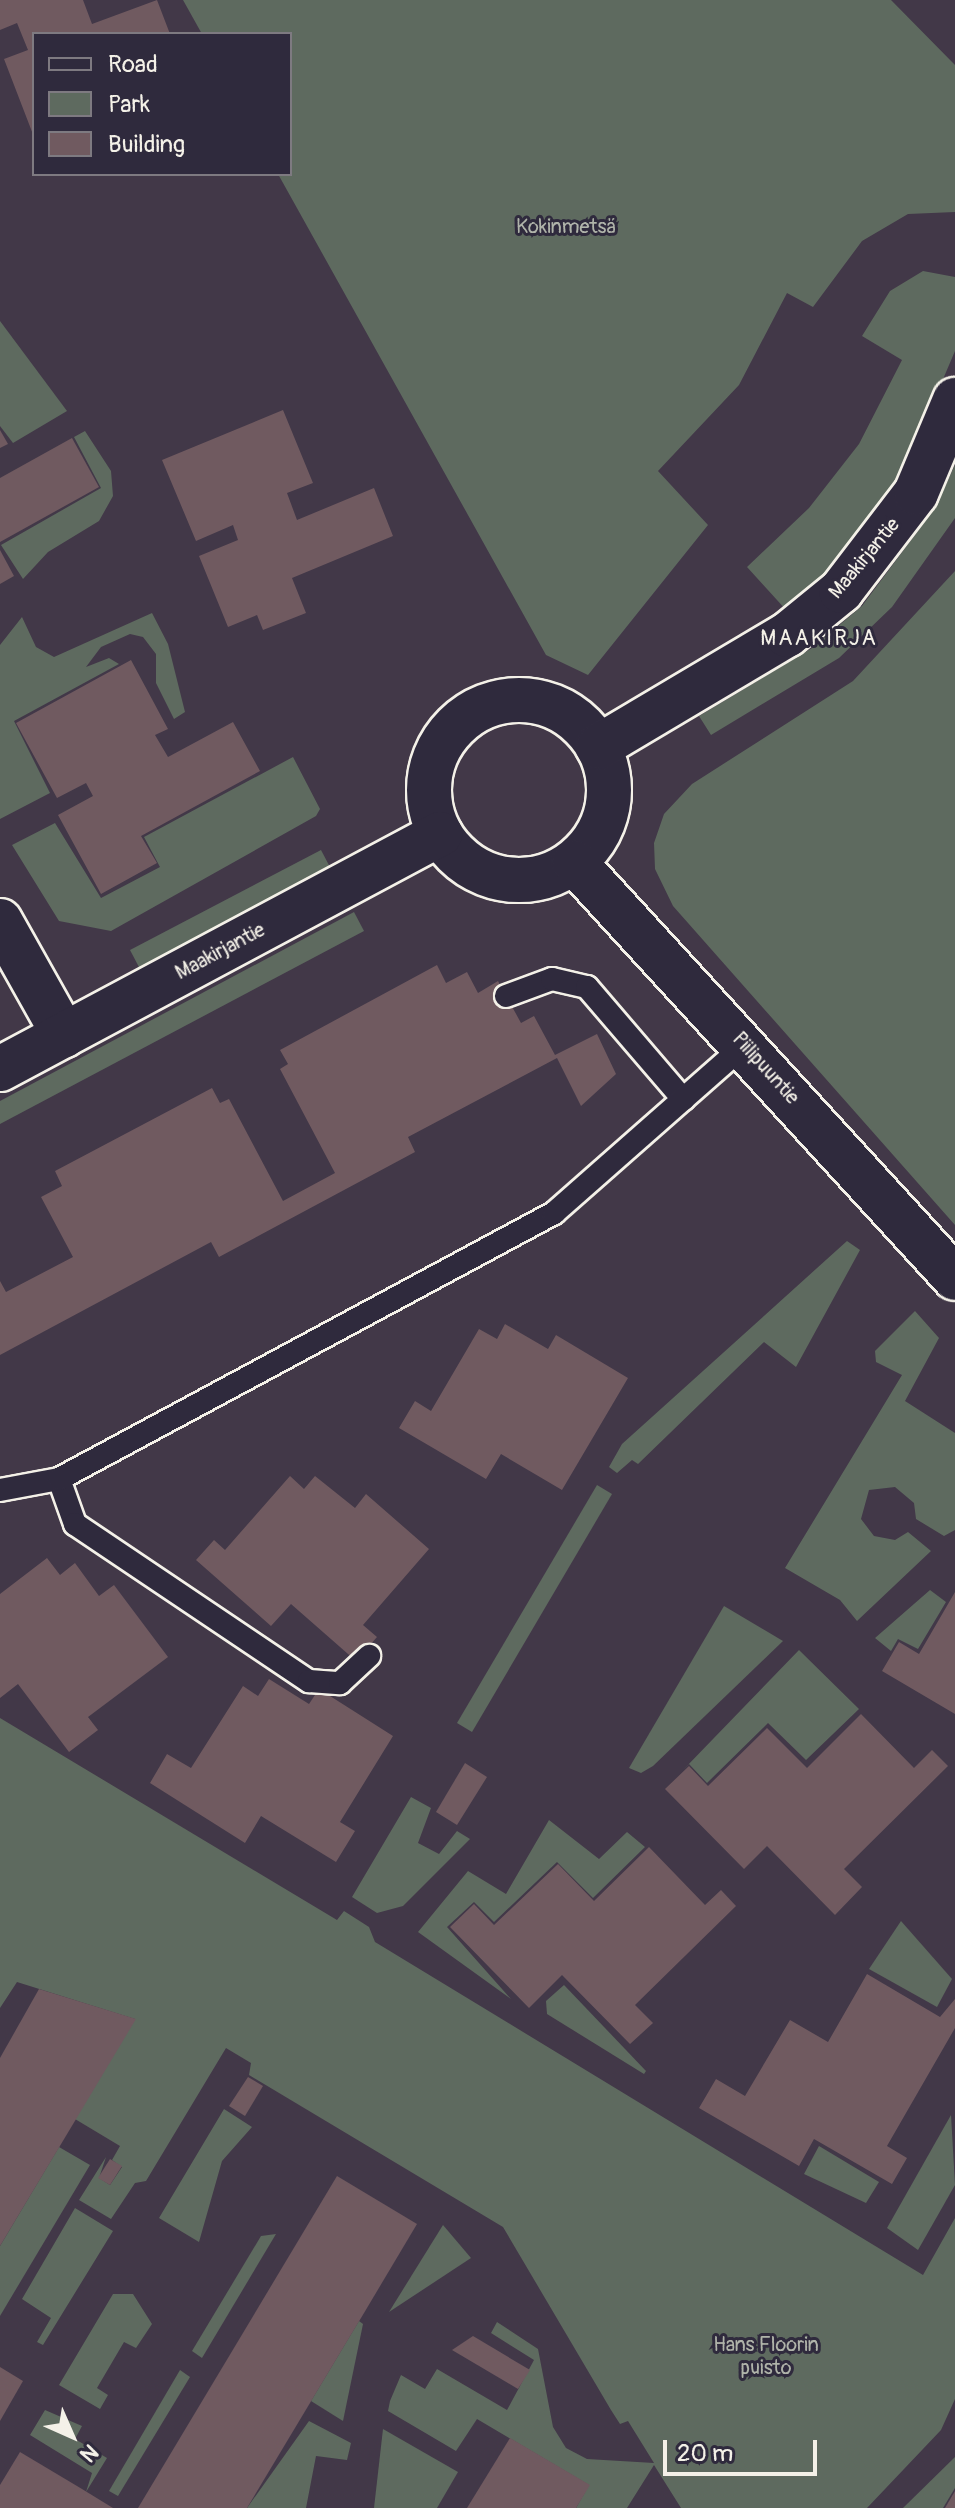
<!DOCTYPE html>
<meta charset="utf-8">
<style>
body{margin:0}
#map{position:relative;width:955px;height:2508px;overflow:hidden;background:#423848;font-family:Pangolin,sans-serif}
div>[style]{position:absolute}
.green>*{inset:0;background:#5e6a5f}
.building>*{inset:0;background:#705a60}
.roads{filter:drop-shadow(2px 0 #f4f1e8) drop-shadow(-2px 0 #f4f1e8) drop-shadow(0 2px #f4f1e8) drop-shadow(0 -2px #f4f1e8)}
.lane>*{height:22px;margin:-11px;padding:0 11px;transform-origin:11px;border-radius:11px;background:#2f2a3d}
.street>*{height:44px;margin:-22px;padding:0 22px;transform-origin:22px;border-radius:22px;background:#2f2a3d}
.street>.ring{margin:-22px;padding:0;box-sizing:content-box;background:none;border:44px solid #2f2a3d;border-radius:50%}
span{translate:-50% -50%;white-space:nowrap;text-align:center;line-height:1.15;-webkit-text-stroke:6px #2f2a3d;paint-order:stroke}
.park-label{font-size:20px;color:#b0b4aa}
.street-label{font-size:20px;color:#f4f1e8}
.neighbourhood-label{font-size:22px;color:#f4f1e8;letter-spacing:2px}
.legend{position:absolute;left:32px;top:32px;width:260px;height:144px;box-sizing:border-box;background:#2f2a3d;border:2px solid #7e7a81;margin:0;padding:10px 14px;list-style:none;font-size:24px;color:#f4f1e8}
.legend li{display:flex;align-items:center;gap:16px;height:40px}
.legend b{width:40px;border:2px solid #7e7a81}
.north{position:absolute;left:32px;top:2396px;width:80px;height:80px;-webkit-text-stroke:6px #2f2a3d;paint-order:stroke;rotate:135deg;font-size:22px;font-weight:700;line-height:32px;text-align:center;color:#f4f1e8}
.north::after{content:'';display:block;margin:auto;width:28px;height:36px;background:#f4f1e8;clip-path:polygon(50% 0,100% 100%,50% 72%,0 100%)}
.scale{position:absolute;left:663px;top:2440px;width:154px;height:36px;box-sizing:border-box;border:4px solid #f4f1e8;border-top:0;padding-left:10px;font-size:24px;line-height:28px;white-space:nowrap;color:#f4f1e8;-webkit-text-stroke:6px #2f2a3d;paint-order:stroke}
</style>
<div id="map">
<div class="green">
<div style="clip-path:polygon(183px 0,891px 0,955px 65px,955px 212px,908px 214px,862px 241px,813px 307px,787px 293px,739px 385px,658px 471px,708px 525px,588px 675px,546px 655px,278px 174px,290px 174px,290px 34px,202px 34px)"></div>
<div style="clip-path:polygon(923px 271px,955px 277px,955px 351px,898px 485px,848px 558px,787px 611px,747px 567px,809px 508px,859px 444px,902px 360px,862px 336px,890px 291px)"></div>
<div style="clip-path:polygon(0 321px,67px 411px,13px 443px,0 426px)"></div>
<div style="clip-path:polygon(85px 431px,111px 471px,113px 496px,99px 521px,48px 552px,23px 579px,1px 545px,101px 488px,74px 437px)"></div>
<div style="clip-path:polygon(955px 465px,955px 518px,892px 607px,839px 658px,711px 735px,699px 716px,812px 648px,862px 606px,935px 508px)"></div>
<div style="clip-path:polygon(955px 571px,955px 1225px,673px 906px,655px 869px,654px 843px,664px 814px,692px 784px,853px 681px)"></div>
<div style="clip-path:polygon(152px 613px,168px 644px,185px 712px,174px 719px,156px 683px,156px 654px,143px 637px,130px 634px,101px 647px,86px 667px,109px 658px,119px 664px,14px 721px,50px 793px,0 819px,0 645px,22px 617px,36px 647px,54px 657px)"></div>
<div style="clip-path:polygon(293px 757px,320px 809px,316px 816px,111px 931px,59px 921px,12px 845px,55px 823px,101px 898px,160px 867px,144px 837px)"></div>
<div style="clip-path:polygon(321px 850px,331px 869px,140px 969px,130px 950px)"></div>
<div style="clip-path:polygon(354px 912px,364px 931px,0 1124px,0 1101px)"></div>
<div style="clip-path:polygon(847px 1241px,860px 1250px,796px 1367px,764px 1342px,638px 1464px,632px 1460px,617px 1473px,609px 1467px,622px 1444px)"></div>
<div style="clip-path:polygon(915px 1311px,939px 1338px,905px 1401px,955px 1433px,955px 1530px,944px 1536px,916px 1519px,914px 1503px,895px 1487px,869px 1490px,861px 1519px,874px 1536px,895px 1540px,908px 1532px,931px 1551px,857px 1621px,840px 1600px,785px 1568px,902px 1375px,876px 1362px,875px 1351px)"></div>
<div style="clip-path:polygon(597px 1485px,612px 1494px,472px 1732px,457px 1723px)"></div>
<div style="clip-path:polygon(930px 1590px,946px 1602px,918px 1649px,898px 1639px,891px 1651px,875px 1638px)"></div>
<div style="clip-path:polygon(724px 1606px,783px 1641px,653px 1766px,641px 1773px,629px 1768px)"></div>
<div style="clip-path:polygon(799px 1650px,859px 1709px,806px 1760px,768px 1723px,707px 1783px,689px 1764px,684px 1769px)"></div>
<div style="clip-path:polygon(0 1718px,337px 1920px,344px 1911px,369px 1927px,375px 1942px,923px 2275px,955px 2218px,955px 2399px,941px 2430px,867px 2508px,681px 2508px,654px 2465px,627px 2508px,576px 2508px,589px 2485px,477px 2419px,456px 2451px,388px 2411px,390px 2401px,401px 2375px,425px 2389px,437px 2369px,507px 2410px,534px 2360px,491px 2333px,497px 2322px,538px 2349px,553px 2427px,566px 2448px,587px 2459px,654px 2463px,628px 2421px,620px 2424px,611px 2410px,503px 2227px,249px 2075px,251px 2063px,226px 2048px,146px 2181px,135px 2183px,111px 2219px,79px 2200px,106px 2157px,99px 2178px,110px 2185px,122px 2167px,112px 2160px,120px 2146px,75px 2119px,135px 2019px,17px 1982px,0 2008px)"></div>
<div style="clip-path:polygon(411px 1797px,431px 1808px,418px 1843px,439px 1854px,457px 1831px,470px 1839px,403px 1906px,377px 1913px,352px 1897px)"></div>
<div style="clip-path:polygon(549px 1820px,599px 1859px,627px 1832px,645px 1847px,593px 1898px,557px 1862px,494px 1922px,474px 1902px,447px 1927px,511px 1999px,418px 1932px,468px 1871px,506px 1894px)"></div>
<div style="clip-path:polygon(901px 1921px,952px 1979px,937px 2007px,869px 1969px)"></div>
<div style="clip-path:polygon(564px 1985px,646px 2071px,644px 2074px,547px 2014px,546px 2001px)"></div>
<div style="clip-path:polygon(224px 2109px,252px 2127px,222px 2161px,199px 2242px,159px 2218px)"></div>
<div style="clip-path:polygon(951px 2115px,955px 2185px,918px 2250px,887px 2228px)"></div>
<div style="clip-path:polygon(819px 2146px,879px 2182px,866px 2203px,804px 2174px)"></div>
<div style="clip-path:polygon(59px 2147px,90px 2165px,0 2316px,0 2246px)"></div>
<div style="clip-path:polygon(75px 2208px,113px 2231px,43px 2345px,37px 2342px,51px 2318px,22px 2299px)"></div>
<div style="clip-path:polygon(443px 2225px,471px 2258px,389px 2312px)"></div>
<div style="clip-path:polygon(276px 2234px,202px 2358px,192px 2351px,261px 2236px)"></div>
<div style="clip-path:polygon(113px 2294px,133px 2294px,152px 2324px,136px 2348px,124px 2342px,97px 2388px,108px 2395px,100px 2409px,59px 2385px)"></div>
<div style="clip-path:polygon(359px 2321px,363px 2324px,343px 2421px,311px 2401px)"></div>
<div style="clip-path:polygon(180px 2370px,190px 2377px,118px 2496px,109px 2491px)"></div>
<div style="clip-path:polygon(45px 2410px,82px 2426px,75px 2439px,107px 2458px,86px 2492px,92px 2473px,30px 2435px)"></div>
<div style="clip-path:polygon(309px 2421px,351px 2443px,347px 2460px,316px 2456px,306px 2508px,247px 2508px)"></div>
<div style="clip-path:polygon(383px 2429px,458px 2472px,437px 2508px,374px 2508px)"></div>
<div style="clip-path:polygon(955px 2457px,955px 2488px,943px 2508px,903px 2508px)"></div>
</div>
<div class="building">
<div style="clip-path:polygon(0 0,83px 0,92px 24px,157px 0,170px 34px,34px 34px,34px 137px,4px 59px,28px 50px,17px 23px,0 30px)"></div>
<div style="clip-path:polygon(283px 410px,313px 483px,287px 493px,297px 520px,374px 488px,393px 536px,292px 578px,306px 613px,263px 630px,257px 615px,228px 627px,199px 556px,238px 540px,233px 525px,196px 541px,162px 460px)"></div>
<div style="clip-path:polygon(0 430px,8px 444px,0 448px)"></div>
<div style="clip-path:polygon(72px 438px,99px 487px,0 542px,0 478px)"></div>
<div style="clip-path:polygon(0 550px,14px 576px,0 584px)"></div>
<div style="clip-path:polygon(131px 660px,168px 729px,155px 735px,168px 757px,233px 722px,260px 771px,141px 836px,157px 863px,101px 894px,58px 815px,93px 796px,86px 783px,57px 798px,16px 723px)"></div>
<div style="clip-path:polygon(437px 965px,446px 983px,467px 972px,478px 993px,498px 981px,521px 1023px,534px 1016px,555px 1055px,597px 1034px,616px 1074px,581px 1106px,557px 1058px,408px 1137px,415px 1152px,219px 1257px,211px 1242px,0 1355px,0 1281px,6px 1292px,73px 1257px,41px 1197px,62px 1186px,55px 1171px,212px 1088px,220px 1103px,229px 1099px,283px 1201px,335px 1173px,280px 1069px,288px 1064px,280px 1050px)"></div>
<div style="clip-path:polygon(505px 1324px,548px 1349px,556px 1335px,628px 1378px,562px 1490px,501px 1454px,486px 1479px,399px 1428px,415px 1401px,431px 1411px,479px 1329px,497px 1339px)"></div>
<div style="clip-path:polygon(290px 1476px,304px 1489px,315px 1476px,355px 1508px,366px 1494px,429px 1549px,363px 1625px,377px 1637px,356px 1661px,291px 1604px,271px 1626px,196px 1560px,214px 1540px,225px 1550px)"></div>
<div style="clip-path:polygon(47px 1558px,60px 1575px,75px 1563px,99px 1596px,114px 1585px,168px 1657px,88px 1717px,98px 1730px,69px 1752px,18px 1684px,0 1698px,0 1594px)"></div>
<div style="clip-path:polygon(955px 1592px,955px 1714px,882px 1671px,899px 1642px,919px 1654px)"></div>
<div style="clip-path:polygon(269px 1679px,309px 1704px,319px 1689px,393px 1736px,340px 1822px,355px 1831px,336px 1862px,261px 1816px,245px 1843px,150px 1783px,167px 1754px,191px 1768px,243px 1686px,258px 1696px)"></div>
<div style="clip-path:polygon(861px 1714px,914px 1768px,932px 1750px,948px 1766px,844px 1869px,862px 1887px,835px 1915px,767px 1846px,744px 1869px,665px 1789px,689px 1766px,708px 1786px,767px 1728px,807px 1768px)"></div>
<div style="clip-path:polygon(465px 1763px,487px 1777px,457px 1825px,436px 1812px)"></div>
<div style="clip-path:polygon(649px 1847px,705px 1905px,721px 1890px,736px 1906px,635px 2005px,653px 2023px,630px 2044px,562px 1975px,529px 2008px,450px 1927px,474px 1904px,494px 1925px,558px 1864px,594px 1901px)"></div>
<div style="clip-path:polygon(867px 1974px,940px 2017px,955px 1999px,955px 2028px,887px 2146px,907px 2158px,892px 2184px,814px 2139px,799px 2166px,699px 2108px,716px 2079px,745px 2096px,790px 2020px,828px 2042px)"></div>
<div style="clip-path:polygon(39px 1989px,136px 2019px,0 2246px,0 2058px)"></div>
<div style="clip-path:polygon(248px 2077px,263px 2086px,245px 2116px,229px 2106px)"></div>
<div style="clip-path:polygon(110px 2159px,122px 2166px,110px 2185px,98px 2178px)"></div>
<div style="clip-path:polygon(337px 2176px,417px 2224px,364px 2313px,247px 2508px,138px 2508px)"></div>
<div style="clip-path:polygon(473px 2336px,530px 2370px,518px 2389px,452px 2350px)"></div>
<div style="clip-path:polygon(0 2367px,23px 2381px,0 2421px)"></div>
<div style="clip-path:polygon(510px 2438px,590px 2485px,576px 2508px,467px 2508px)"></div>
<div style="clip-path:polygon(20px 2452px,82px 2489px,113px 2508px,0 2508px,0 2485px)"></div>
<div style="clip-path:polygon(955px 2491px,955px 2508px,945px 2508px)"></div>
</div>
<div class="roads">
<div class="lane">
<div style="left:506px;top:996px;width:49px;rotate:-20.3deg"></div>
<div style="left:552px;top:979px;width:36px;rotate:13deg"></div>
<div style="left:587px;top:987px;width:148px;rotate:49.4deg"></div>
<div style="left:59px;top:1479px;width:48px;rotate:70.4deg"></div>
<div style="left:75px;top:1524px;width:282px;rotate:33.9deg"></div>
<div style="left:309px;top:1681px;width:31px;rotate:4deg"></div>
<div style="left:340px;top:1683px;width:40px;rotate:-43deg"></div>
<div style="left:0;top:1490px;width:60px;rotate:-10.6deg"></div>
<div style="left:59px;top:1479px;width:562px;rotate:-28.25deg"></div>
<div style="left:554px;top:1213px;width:256px;rotate:-41.4deg"></div>
</div>
<div class="street">
<div class="ring" style="left:429px;top:700px;width:136px;height:136px"></div>
<div style="left:598px;top:747px;width:220px;rotate:-30.7deg"></div>
<div style="left:787px;top:635px;width:70px;rotate:-39.2deg"></div>
<div style="left:841px;top:591px;width:123px;rotate:-52.6deg"></div>
<div style="left:916px;top:493px;width:101px;rotate:-67.2deg"></div>
<div style="left:574px;top:862px;width:564px;rotate:47.51deg"></div>
<div style="left:0;top:921px;width:131px;rotate:60.7deg"></div>
<div style="left:0;top:1069px;width:499px;rotate:-28.1deg"></div>
</div>
</div>
<div class="park-label">
<span style="left:566px;top:226px">Kokinmetsä</span>
<span style="left:766px;top:2356px">Hans Floorin<br>puisto</span>
</div>
<div class="street-label">
<span style="left:864px;top:558px;rotate:-50deg">Maakirjantie</span>
<span style="left:220px;top:951px;rotate:-28deg">Maakirjantie</span>
<span style="left:766px;top:1068px;rotate:48deg">Piilipuuntie</span>
</div>
<div class="neighbourhood-label">
<span style="left:819px;top:639px">MAAKIRJA</span>
</div>
<ul class="legend">
<li><b style="height:10px;background:#2f2a3d"></b>Road</li>
<li><b style="height:22px;background:#5e6a5f"></b>Park</li>
<li><b style="height:22px;background:#705a60"></b>Building</li>
</ul>
<div class="north">N</div>
<div class="scale">20 m</div>
</div>
